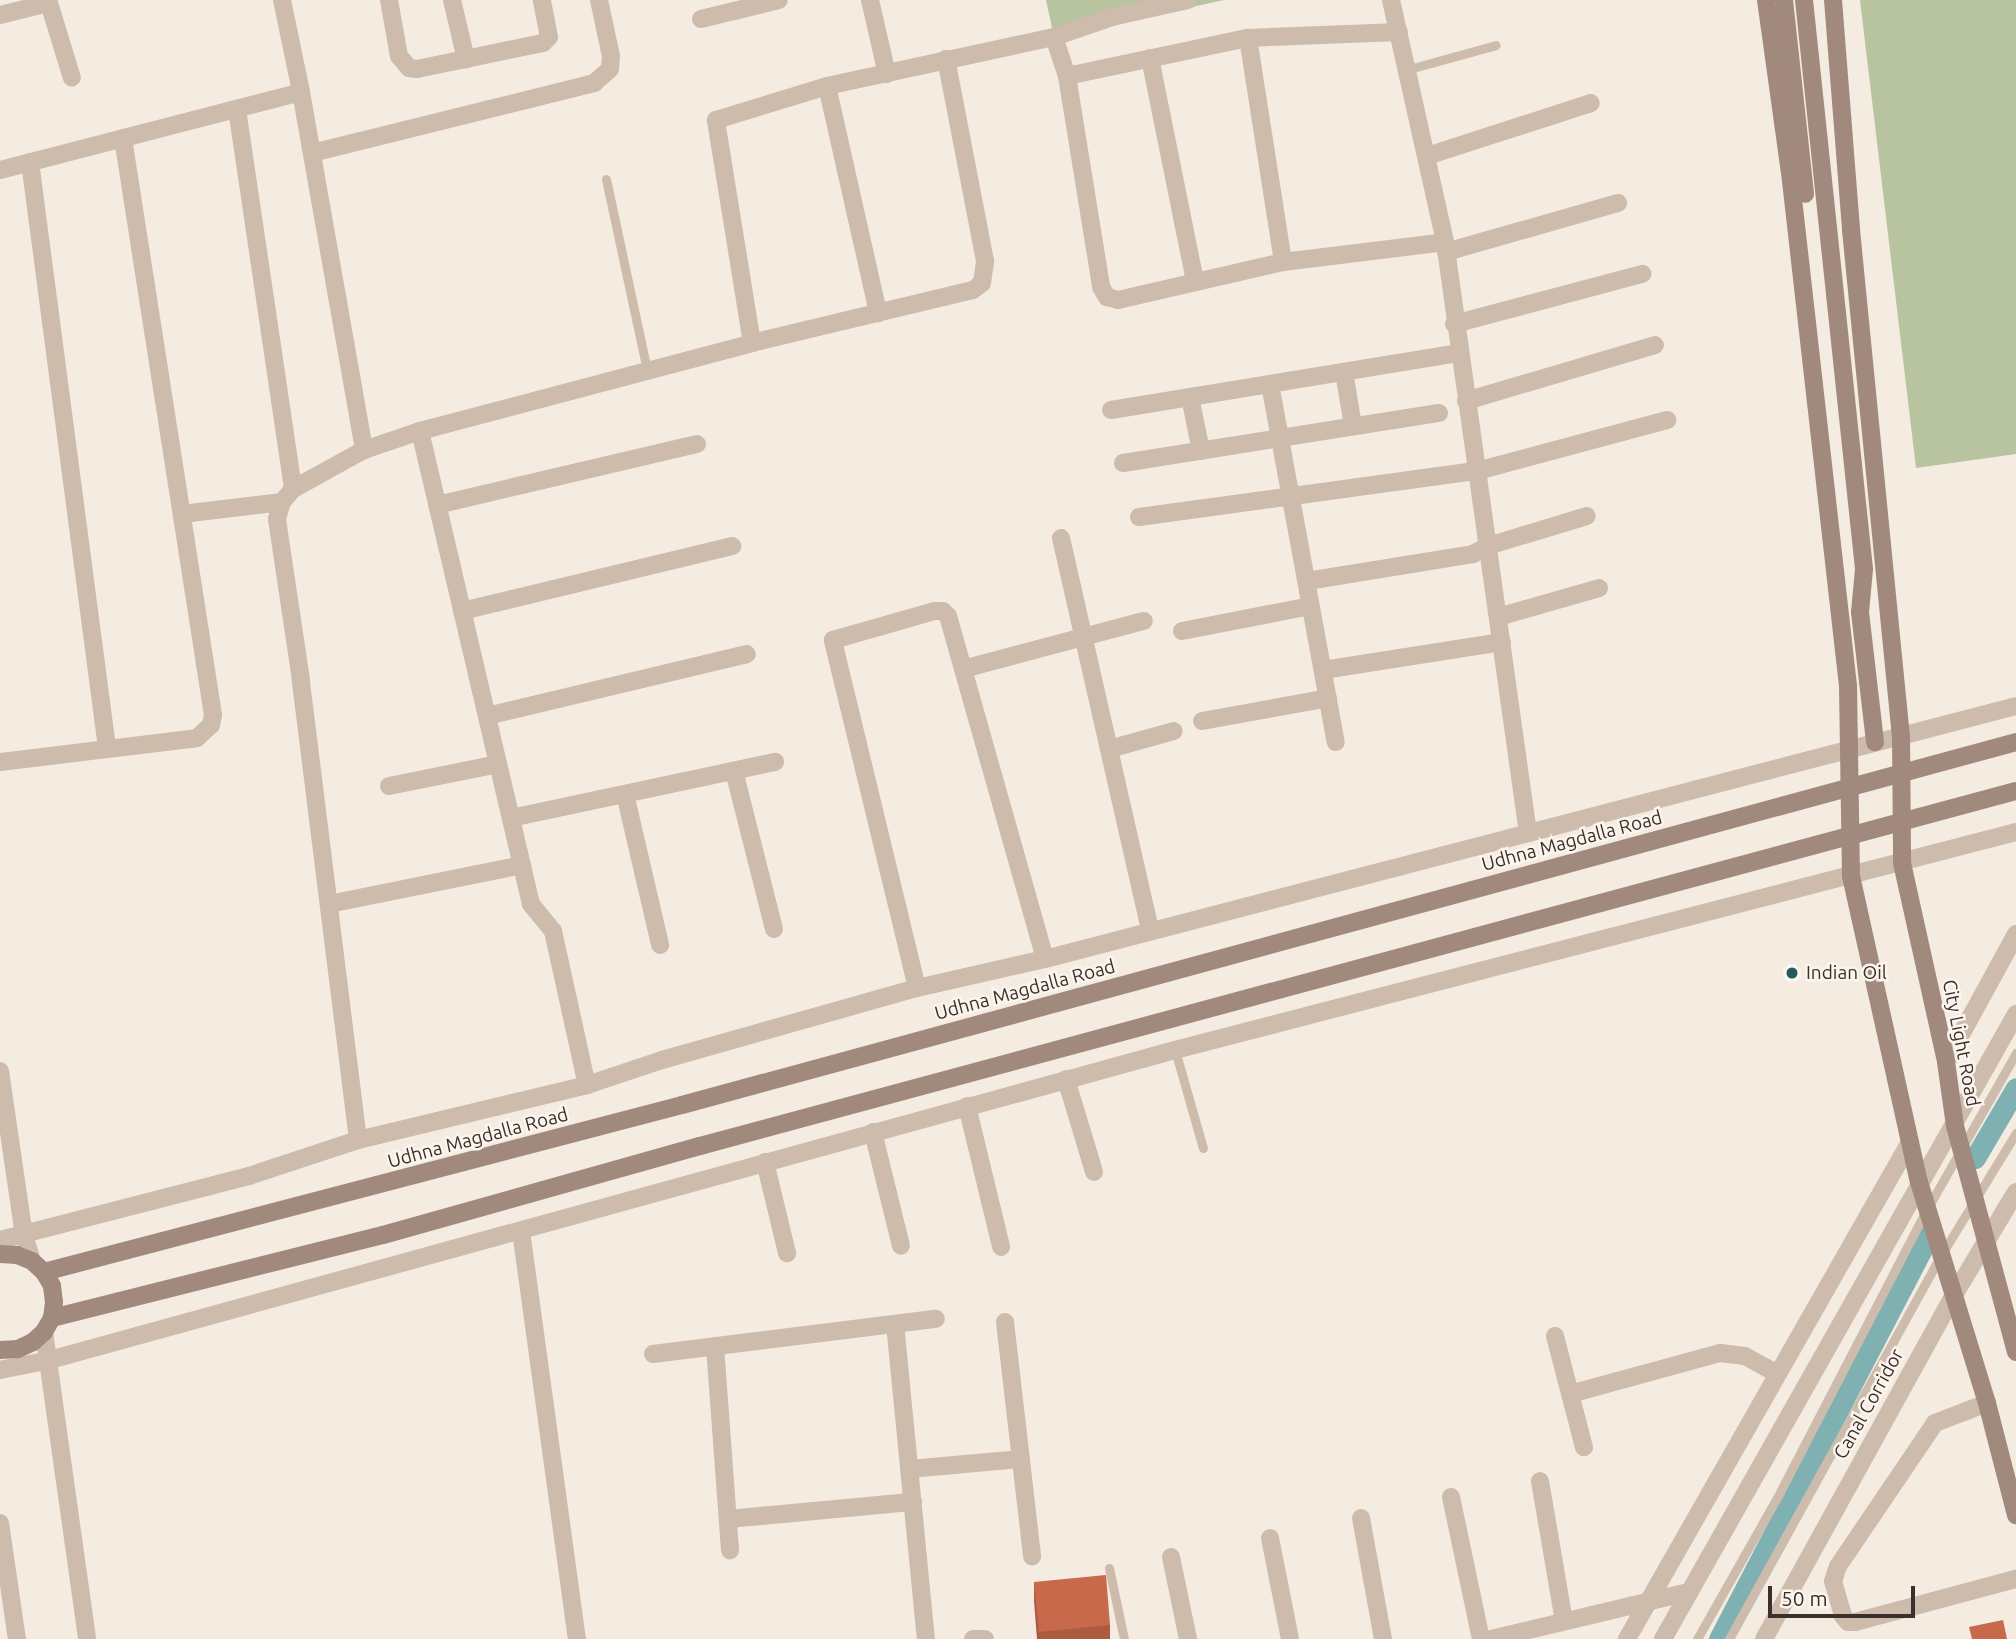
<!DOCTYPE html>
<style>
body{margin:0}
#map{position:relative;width:2016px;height:1639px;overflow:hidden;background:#f4ebe1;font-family:Ubuntu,sans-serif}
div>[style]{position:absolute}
.green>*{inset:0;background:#b8c4a0}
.canal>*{height:21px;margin:-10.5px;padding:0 10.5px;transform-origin:10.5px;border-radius:10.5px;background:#7fb0b2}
.service>*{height:9px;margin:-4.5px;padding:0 4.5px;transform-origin:4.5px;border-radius:4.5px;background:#cdbbac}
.minor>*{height:18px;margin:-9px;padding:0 9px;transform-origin:9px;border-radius:9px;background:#cdbbac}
.tertiary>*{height:18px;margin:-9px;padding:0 9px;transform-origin:9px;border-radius:9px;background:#cdbbac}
.secondary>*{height:18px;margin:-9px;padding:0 9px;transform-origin:9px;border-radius:9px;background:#a18a7d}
.secondary-bridge>*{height:18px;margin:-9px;padding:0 9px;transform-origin:9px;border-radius:9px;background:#a18a7d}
.wall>*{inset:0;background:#ac5a40}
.building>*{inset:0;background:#c8694b}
.dots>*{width:19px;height:19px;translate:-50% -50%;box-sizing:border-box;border:4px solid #fbf5ee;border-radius:50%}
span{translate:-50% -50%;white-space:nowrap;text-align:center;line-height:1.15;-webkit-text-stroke:5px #fbf5ee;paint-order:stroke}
.street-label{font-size:19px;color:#3b302b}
.poi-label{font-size:19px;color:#3b302b}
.left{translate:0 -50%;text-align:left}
.scale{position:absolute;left:1768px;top:1586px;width:147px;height:32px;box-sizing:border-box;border:4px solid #3b302b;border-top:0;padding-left:9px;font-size:21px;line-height:24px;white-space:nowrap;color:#3b302b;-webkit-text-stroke:5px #fbf5ee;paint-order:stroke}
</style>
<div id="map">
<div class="green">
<div style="clip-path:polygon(1046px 0,1224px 0,1054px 37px)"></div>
<div style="clip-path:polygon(1860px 0,2016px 0,2016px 454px,1916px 468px)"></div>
</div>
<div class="canal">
<div style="left:1975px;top:1158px;width:81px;rotate:-59.6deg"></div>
<div style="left:1719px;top:1639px;width:457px;rotate:-62.5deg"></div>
</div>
<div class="service">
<div style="left:1409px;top:69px;width:90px;rotate:-15.4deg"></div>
<div style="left:606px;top:179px;width:195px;rotate:77.9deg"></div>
<div style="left:1175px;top:1050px;width:102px;rotate:74.1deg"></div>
<div style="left:1109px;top:1568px;width:73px;rotate:78.1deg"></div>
<div style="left:1697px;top:1639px;width:169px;rotate:-60.5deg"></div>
<div style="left:1780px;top:1492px;width:319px;rotate:-62.6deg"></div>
<div style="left:1927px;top:1209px;width:180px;rotate:-60.3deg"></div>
<div style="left:1729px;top:1639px;width:442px;rotate:-61.1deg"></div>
<div style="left:1943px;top:1252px;width:140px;rotate:-58.5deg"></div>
</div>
<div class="minor">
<div style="left:282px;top:0;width:94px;rotate:78.3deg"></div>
<div style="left:301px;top:92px;width:364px;rotate:80deg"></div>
<div style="left:389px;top:0;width:57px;rotate:79.9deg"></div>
<div style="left:399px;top:56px;width:16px;rotate:50deg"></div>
<div style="left:409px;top:68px;width:8px;rotate:7deg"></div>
<div style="left:417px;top:69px;width:129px;rotate:-11.7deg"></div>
<div style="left:543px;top:43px;width:8px;rotate:-45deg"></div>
<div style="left:549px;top:37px;width:38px;rotate:-101deg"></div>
<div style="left:452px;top:0;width:61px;rotate:76.7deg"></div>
<div style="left:870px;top:0;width:76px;rotate:77.1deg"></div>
<div style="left:1391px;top:0;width:248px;rotate:77.4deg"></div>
<div style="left:1445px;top:242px;width:597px;rotate:82.01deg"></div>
<div style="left:0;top:15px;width:50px;rotate:-13.8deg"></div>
<div style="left:49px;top:3px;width:78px;rotate:73deg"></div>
<div style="left:701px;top:19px;width:80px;rotate:-13.7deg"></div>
<div style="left:1054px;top:37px;width:41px;rotate:71.6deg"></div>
<div style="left:1067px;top:76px;width:214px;rotate:80.8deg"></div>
<div style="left:1101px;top:287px;width:12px;rotate:59deg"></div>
<div style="left:1107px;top:297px;width:11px;rotate:15deg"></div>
<div style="left:1118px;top:300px;width:169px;rotate:-13deg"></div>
<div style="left:1283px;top:262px;width:163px;rotate:-7deg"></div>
<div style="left:1248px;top:38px;width:227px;rotate:81.1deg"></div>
<div style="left:1150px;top:58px;width:228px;rotate:78.6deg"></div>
<div style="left:1067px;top:76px;width:185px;rotate:-11.9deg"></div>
<div style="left:1248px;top:38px;width:151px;rotate:-2.3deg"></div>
<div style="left:827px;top:86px;width:233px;rotate:77.3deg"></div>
<div style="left:237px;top:109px;width:384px;rotate:81.6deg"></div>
<div style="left:312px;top:153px;width:291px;rotate:-13.9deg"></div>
<div style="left:594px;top:83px;width:21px;rotate:-41deg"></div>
<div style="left:610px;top:69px;width:13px;rotate:-86deg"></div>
<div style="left:611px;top:56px;width:57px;rotate:-102.1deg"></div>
<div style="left:1427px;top:156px;width:172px;rotate:-17.9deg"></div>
<div style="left:30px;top:162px;width:591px;rotate:82.51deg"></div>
<div style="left:0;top:170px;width:311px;rotate:-14.5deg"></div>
<div style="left:1446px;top:252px;width:179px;rotate:-15.9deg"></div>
<div style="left:1454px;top:324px;width:195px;rotate:-14.9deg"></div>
<div style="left:752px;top:343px;width:226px;rotate:-99.2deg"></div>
<div style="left:716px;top:120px;width:116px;rotate:-17deg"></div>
<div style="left:827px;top:86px;width:232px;rotate:-12.2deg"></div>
<div style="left:1054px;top:37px;width:61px;rotate:-19deg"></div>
<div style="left:1112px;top:17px;width:78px;rotate:-12.6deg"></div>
<div style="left:1344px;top:372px;width:55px;rotate:80.5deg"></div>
<div style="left:1270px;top:384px;width:364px;rotate:79.6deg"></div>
<div style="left:1190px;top:397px;width:55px;rotate:78.5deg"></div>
<div style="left:1466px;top:401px;width:197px;rotate:-16.5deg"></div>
<div style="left:1111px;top:410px;width:353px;rotate:-9.3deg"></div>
<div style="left:420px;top:431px;width:486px;rotate:76.8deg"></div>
<div style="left:531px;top:904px;width:35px;rotate:51deg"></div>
<div style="left:553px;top:931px;width:158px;rotate:77.6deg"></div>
<div style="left:1123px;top:463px;width:320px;rotate:-9deg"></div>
<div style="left:437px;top:505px;width:267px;rotate:-13.2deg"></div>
<div style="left:182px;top:514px;width:101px;rotate:-6.8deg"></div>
<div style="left:1139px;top:517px;width:341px;rotate:-7.8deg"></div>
<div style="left:1477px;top:471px;width:197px;rotate:-15deg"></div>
<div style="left:1061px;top:538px;width:403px;rotate:77.2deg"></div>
<div style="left:1307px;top:581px;width:168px;rotate:-9.2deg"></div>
<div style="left:1473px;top:554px;width:17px;rotate:-28deg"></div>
<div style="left:1488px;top:546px;width:103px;rotate:-16.9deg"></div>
<div style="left:462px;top:611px;width:278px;rotate:-13.5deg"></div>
<div style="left:1498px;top:617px;width:105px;rotate:-16deg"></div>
<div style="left:1182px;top:631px;width:131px;rotate:-11deg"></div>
<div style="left:963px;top:669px;width:187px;rotate:-14.9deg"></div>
<div style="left:1323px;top:670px;width:181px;rotate:-8.9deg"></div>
<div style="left:487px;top:716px;width:267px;rotate:-13.4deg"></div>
<div style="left:1202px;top:721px;width:128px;rotate:-10.3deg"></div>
<div style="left:1109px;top:749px;width:67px;rotate:-15.5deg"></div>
<div style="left:0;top:762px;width:198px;rotate:-6.9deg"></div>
<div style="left:197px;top:738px;width:19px;rotate:-43deg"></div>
<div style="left:211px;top:725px;width:10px;rotate:-79deg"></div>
<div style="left:213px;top:715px;width:584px;rotate:-98.87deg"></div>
<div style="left:734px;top:771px;width:163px;rotate:75.8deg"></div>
<div style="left:389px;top:786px;width:111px;rotate:-11.4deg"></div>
<div style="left:625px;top:794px;width:155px;rotate:76.9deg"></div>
<div style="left:511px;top:818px;width:270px;rotate:-12deg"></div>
<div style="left:329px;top:904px;width:197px;rotate:-11.4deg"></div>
<div style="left:917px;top:988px;width:358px;rotate:-103.6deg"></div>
<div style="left:833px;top:640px;width:106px;rotate:-15.9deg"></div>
<div style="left:935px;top:611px;width:8px"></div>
<div style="left:943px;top:611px;width:7px;rotate:45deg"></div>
<div style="left:948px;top:616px;width:356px;rotate:74.2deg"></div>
<div style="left:1066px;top:1079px;width:97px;rotate:73.2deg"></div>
<div style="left:967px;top:1106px;width:145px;rotate:76.4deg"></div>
<div style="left:873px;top:1132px;width:117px;rotate:76.2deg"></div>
<div style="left:358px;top:1140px;width:464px;rotate:-97.1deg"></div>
<div style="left:301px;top:680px;width:163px;rotate:-98.5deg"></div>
<div style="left:277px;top:519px;width:18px;rotate:-74deg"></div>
<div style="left:282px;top:502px;width:17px;rotate:-50deg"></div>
<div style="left:293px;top:489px;width:81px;rotate:-28.8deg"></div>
<div style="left:364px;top:450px;width:59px;rotate:-18.7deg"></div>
<div style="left:420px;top:431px;width:343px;rotate:-14.8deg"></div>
<div style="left:752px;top:343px;width:227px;rotate:-13.5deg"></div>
<div style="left:973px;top:290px;width:11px;rotate:-38deg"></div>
<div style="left:982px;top:283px;width:22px;rotate:-82deg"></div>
<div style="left:985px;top:261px;width:206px;rotate:-100.9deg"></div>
<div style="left:765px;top:1162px;width:94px;rotate:76.4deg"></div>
<div style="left:521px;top:1231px;width:412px;rotate:82.2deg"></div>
<div style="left:1005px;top:1322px;width:236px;rotate:83.4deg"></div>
<div style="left:895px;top:1324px;width:317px;rotate:84.4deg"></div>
<div style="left:1555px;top:1336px;width:115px;rotate:75.4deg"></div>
<div style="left:715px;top:1346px;width:205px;rotate:85.8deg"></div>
<div style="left:653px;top:1354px;width:285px;rotate:-7.1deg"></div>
<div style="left:1570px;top:1394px;width:156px;rotate:-15.3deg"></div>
<div style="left:1720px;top:1353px;width:25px;rotate:7deg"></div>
<div style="left:1745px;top:1356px;width:35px;rotate:29deg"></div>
<div style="left:1987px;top:1403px;width:56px;rotate:159deg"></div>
<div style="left:1935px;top:1423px;width:173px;rotate:124.1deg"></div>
<div style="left:1838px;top:1566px;width:16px;rotate:108deg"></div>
<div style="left:1833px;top:1581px;width:36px;rotate:74deg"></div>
<div style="left:1843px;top:1616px;width:8px;rotate:50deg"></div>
<div style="left:1848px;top:1622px;width:7px"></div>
<div style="left:1855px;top:1622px;width:167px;rotate:-15deg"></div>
<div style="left:909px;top:1469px;width:112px;rotate:-5.1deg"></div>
<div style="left:1540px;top:1481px;width:142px;rotate:80.3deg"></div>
<div style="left:1451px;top:1497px;width:145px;rotate:78.1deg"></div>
<div style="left:1361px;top:1518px;width:123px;rotate:79.7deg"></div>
<div style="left:728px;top:1519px;width:186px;rotate:-5.3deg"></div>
<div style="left:1270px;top:1538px;width:103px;rotate:78.8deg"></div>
<div style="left:1171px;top:1557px;width:84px;rotate:78.3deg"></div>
<div style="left:973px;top:1639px;width:12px"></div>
<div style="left:1491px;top:1639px;width:203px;rotate:-13.4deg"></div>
<div style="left:1627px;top:1639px;width:572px;rotate:-60.34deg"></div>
</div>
<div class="tertiary">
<div style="left:1946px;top:1062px;width:146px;rotate:-61.3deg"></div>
<div style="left:0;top:1071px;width:166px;rotate:81.7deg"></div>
<div style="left:24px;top:1235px;width:27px;rotate:73deg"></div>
<div style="left:0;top:1240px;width:257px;rotate:-14.4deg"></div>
<div style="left:249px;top:1176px;width:115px;rotate:-18.3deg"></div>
<div style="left:358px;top:1140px;width:236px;rotate:-13.5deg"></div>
<div style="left:587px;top:1085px;width:79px;rotate:-18.4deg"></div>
<div style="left:662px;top:1060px;width:265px;rotate:-15.8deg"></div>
<div style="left:917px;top:988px;width:131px;rotate:-12.8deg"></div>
<div style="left:1045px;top:959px;width:1003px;rotate:-14.6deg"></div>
<div style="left:44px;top:1332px;width:310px;rotate:82deg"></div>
<div style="left:0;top:1370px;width:47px;rotate:-11.1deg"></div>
<div style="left:46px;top:1361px;width:1171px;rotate:-15.4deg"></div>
<div style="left:1175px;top:1050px;width:869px;rotate:-14.53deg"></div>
<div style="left:0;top:1523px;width:117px;rotate:81.7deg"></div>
<div style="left:1663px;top:1639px;width:718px;rotate:-60.54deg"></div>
<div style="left:1764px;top:1639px;width:393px;rotate:-61.1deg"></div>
<div style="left:1954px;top:1295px;width:120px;rotate:-59deg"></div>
</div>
<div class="secondary">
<div style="left:1766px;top:0;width:183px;rotate:82.1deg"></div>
<div style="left:1791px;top:181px;width:508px;rotate:83.56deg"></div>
<div style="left:1848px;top:686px;width:190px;rotate:89.1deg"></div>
<div style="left:1851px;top:876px;width:313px;rotate:77.5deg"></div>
<div style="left:1919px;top:1182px;width:231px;rotate:72.9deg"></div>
<div style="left:1987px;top:1403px;width:116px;rotate:75.5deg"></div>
<div style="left:1784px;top:0;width:195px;rotate:83.8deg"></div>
<div style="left:1804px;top:0;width:572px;rotate:83.98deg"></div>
<div style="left:1864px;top:569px;width:43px;rotate:95.3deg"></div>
<div style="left:1860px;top:612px;width:131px;rotate:83.4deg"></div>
<div style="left:1833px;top:0;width:231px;rotate:85.5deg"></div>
<div style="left:1851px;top:230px;width:509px;rotate:84.37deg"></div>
<div style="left:1901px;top:737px;width:126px;rotate:89.5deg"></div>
<div style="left:1902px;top:863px;width:204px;rotate:77.5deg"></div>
<div style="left:1946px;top:1062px;width:65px;rotate:82deg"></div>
<div style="left:1955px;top:1126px;width:234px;rotate:74.9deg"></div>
<div style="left:0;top:1254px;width:17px;rotate:3deg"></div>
<div style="left:17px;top:1255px;width:16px;rotate:22deg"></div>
<div style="left:32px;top:1261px;width:16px;rotate:43deg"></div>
<div style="left:44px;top:1272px;width:16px;rotate:60deg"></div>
<div style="left:52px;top:1286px;width:16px;rotate:83deg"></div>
<div style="left:54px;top:1302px;width:16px;rotate:97deg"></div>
<div style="left:52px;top:1318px;width:16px;rotate:120deg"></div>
<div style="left:44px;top:1332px;width:15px;rotate:138deg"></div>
<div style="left:33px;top:1342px;width:17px;rotate:155deg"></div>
<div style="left:18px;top:1349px;width:18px;rotate:177deg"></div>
<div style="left:44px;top:1272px;width:659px;rotate:-14.67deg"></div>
<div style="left:52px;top:1318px;width:341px;rotate:-14.1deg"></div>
<div style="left:383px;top:1235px;width:329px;rotate:-15.7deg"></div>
</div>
<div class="secondary-bridge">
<div style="left:682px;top:1105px;width:1383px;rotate:-15.22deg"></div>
<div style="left:700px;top:1146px;width:1363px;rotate:-15.1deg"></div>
</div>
<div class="wall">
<div style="clip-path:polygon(1034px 1582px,1110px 1625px,1110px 1639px,1037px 1639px,1034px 1601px)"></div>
</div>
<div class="building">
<div style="clip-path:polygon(1106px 1575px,1110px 1625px,1039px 1632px,1034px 1582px)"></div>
<div style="clip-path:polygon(2003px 1620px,2007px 1639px,1972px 1639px,1969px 1627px)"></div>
</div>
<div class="dots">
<div style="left:1792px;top:973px;background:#1f5a5e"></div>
</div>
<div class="street-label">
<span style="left:1572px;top:841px;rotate:-15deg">Udhna Magdalla Road</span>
<span style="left:1025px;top:990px;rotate:-15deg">Udhna Magdalla Road</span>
<span style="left:1961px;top:1043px;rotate:79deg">City Light Road</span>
<span style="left:478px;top:1138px;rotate:-15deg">Udhna Magdalla Road</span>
<span style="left:1869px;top:1404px;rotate:-61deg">Canal Corridor</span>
</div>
<div class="poi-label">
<span class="left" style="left:1806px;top:973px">Indian Oil</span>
</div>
<div class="scale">50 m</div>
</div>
